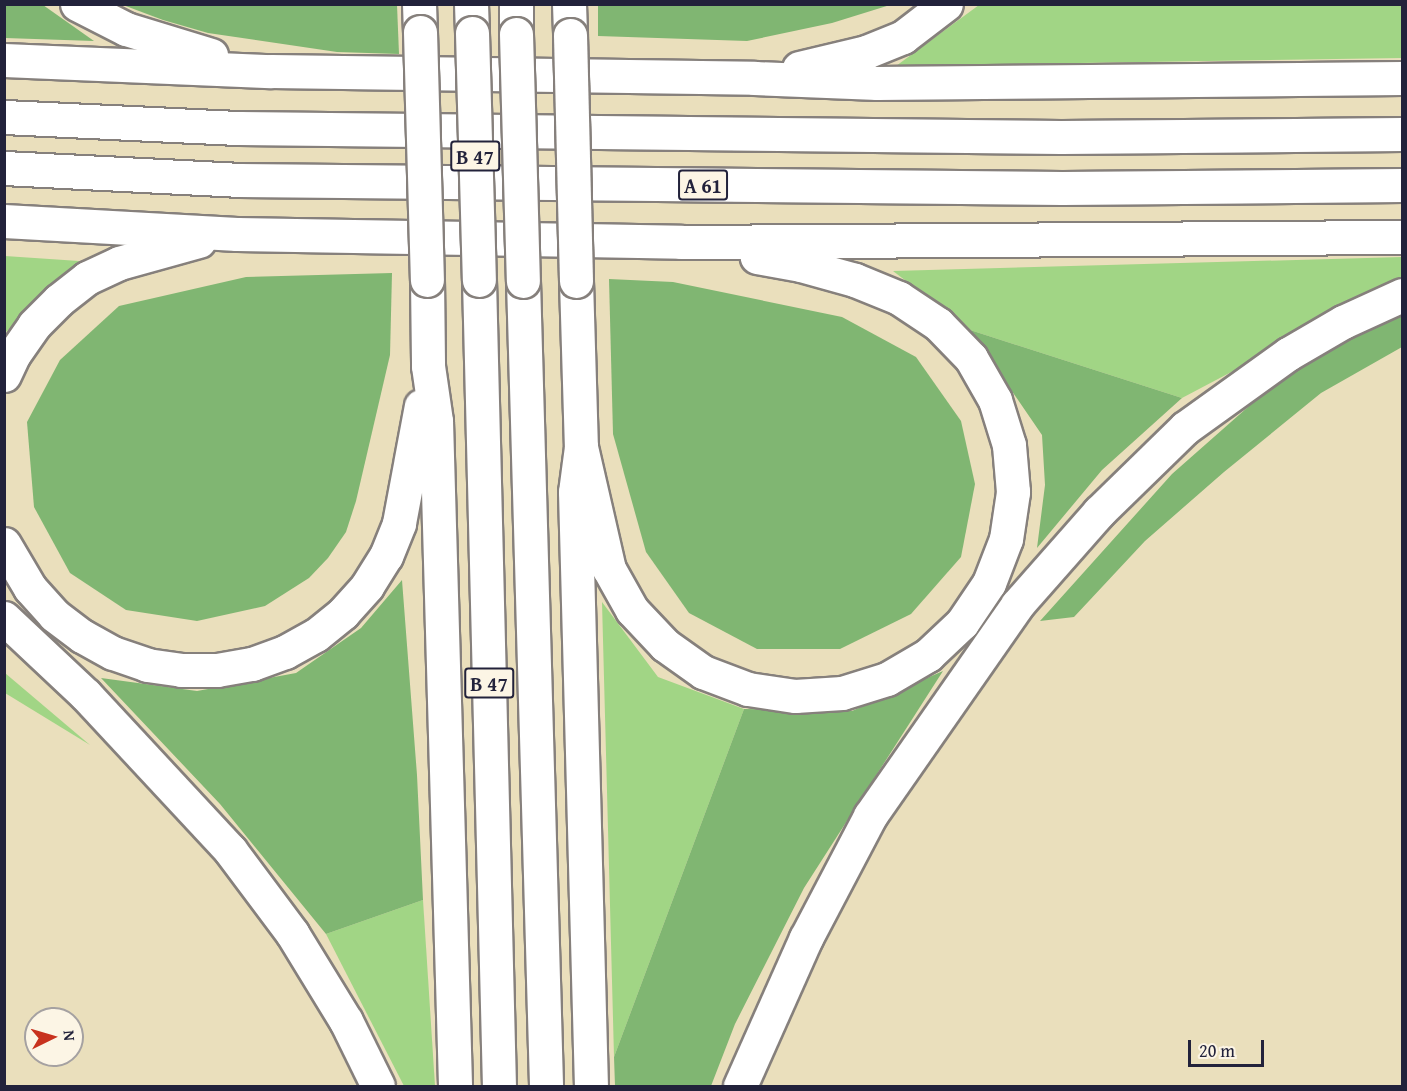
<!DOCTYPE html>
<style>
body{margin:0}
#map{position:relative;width:1407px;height:1091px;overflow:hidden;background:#eadfbc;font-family:"Gentium Book Plus",serif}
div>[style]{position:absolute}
.green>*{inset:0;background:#a1d585}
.forest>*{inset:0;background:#80b672}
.roads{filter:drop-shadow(2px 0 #86807c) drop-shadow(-2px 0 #86807c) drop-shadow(0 2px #86807c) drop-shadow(0 -2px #86807c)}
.highway>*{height:33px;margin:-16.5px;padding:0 16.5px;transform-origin:16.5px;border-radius:16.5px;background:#fff}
.bridges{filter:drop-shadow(2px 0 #86807c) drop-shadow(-2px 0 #86807c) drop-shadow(0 2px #86807c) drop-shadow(0 -2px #86807c)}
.highway-bridge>*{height:33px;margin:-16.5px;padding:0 16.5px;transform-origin:16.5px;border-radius:16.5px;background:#fff}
span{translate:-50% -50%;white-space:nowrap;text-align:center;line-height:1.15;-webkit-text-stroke:6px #fcf5e5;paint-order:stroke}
.shield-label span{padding:2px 4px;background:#fcf5e5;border:2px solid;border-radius:4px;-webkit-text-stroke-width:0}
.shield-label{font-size:20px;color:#22223b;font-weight:700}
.frame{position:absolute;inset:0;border:6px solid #22223b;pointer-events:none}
.north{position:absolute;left:24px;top:1007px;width:60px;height:60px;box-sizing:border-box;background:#fcf5e5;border:2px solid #a5a1a1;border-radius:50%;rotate:85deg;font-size:16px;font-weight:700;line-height:24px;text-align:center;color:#22223b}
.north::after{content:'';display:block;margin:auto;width:21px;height:27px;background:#c8321e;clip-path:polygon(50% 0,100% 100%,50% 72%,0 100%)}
.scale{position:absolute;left:1188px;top:1040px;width:76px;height:27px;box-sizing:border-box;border:3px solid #22223b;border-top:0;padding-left:8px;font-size:18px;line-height:21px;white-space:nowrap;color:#22223b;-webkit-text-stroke:4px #fcf5e5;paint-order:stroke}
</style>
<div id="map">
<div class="green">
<div style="clip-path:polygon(979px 5px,1402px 5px,1402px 58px,896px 66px)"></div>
<div style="clip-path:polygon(5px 256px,79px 261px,5px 333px)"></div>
<div style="clip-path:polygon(1402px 257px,1402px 282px,1182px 398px,970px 330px,893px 271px)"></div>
<div style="clip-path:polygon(602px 602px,658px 677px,744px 709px,614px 1057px)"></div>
<div style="clip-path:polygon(5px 673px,90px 745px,5px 693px)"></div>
<div style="clip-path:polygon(423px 900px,435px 1086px,404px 1086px,326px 934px)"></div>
</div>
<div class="forest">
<div style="clip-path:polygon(4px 5px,43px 5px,94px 41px,5px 38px)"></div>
<div style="clip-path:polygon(123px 5px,397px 5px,399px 54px,337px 52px,208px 33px,163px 20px)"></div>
<div style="clip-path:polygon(598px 5px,598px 4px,890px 5px,832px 23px,747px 41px,598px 36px)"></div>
<div style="clip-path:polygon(392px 273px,390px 355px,356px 501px,346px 532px,328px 558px,309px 578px,265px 606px,197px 621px,126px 610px,70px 573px,34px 507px,27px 422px,60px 360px,119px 306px,246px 277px)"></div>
<div style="clip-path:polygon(609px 279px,673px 282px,842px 317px,916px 357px,961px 421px,975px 484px,961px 557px,911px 614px,840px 649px,757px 649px,689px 613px,646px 552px,613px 434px)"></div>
<div style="clip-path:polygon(1402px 312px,1402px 347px,1321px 393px,1224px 472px,1145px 541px,1074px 617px,1040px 621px,1172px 474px,1265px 392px,1353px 334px)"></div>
<div style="clip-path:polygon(970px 330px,1182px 398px,1102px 470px,1037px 548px,1045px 485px,1042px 435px)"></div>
<div style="clip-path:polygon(402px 580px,417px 775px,423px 900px,326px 934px,220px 804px,101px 678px,197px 691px,296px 673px,361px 628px)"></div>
<div style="clip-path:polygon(943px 671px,804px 888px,735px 1024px,711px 1086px,615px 1086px,614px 1057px,744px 709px,852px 711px)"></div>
</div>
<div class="roads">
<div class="highway">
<div style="left:77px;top:4px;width:55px;rotate:27deg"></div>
<div style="left:126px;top:29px;width:89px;rotate:17deg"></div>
<div style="left:419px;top:4px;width:28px;rotate:88deg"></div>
<div style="left:471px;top:4px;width:29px;rotate:88deg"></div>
<div style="left:516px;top:4px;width:30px;rotate:90deg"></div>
<div style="left:569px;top:4px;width:31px;rotate:88deg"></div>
<div style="left:4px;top:60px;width:267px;rotate:2.4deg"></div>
<div style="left:271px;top:71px;width:483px;rotate:0.8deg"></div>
<div style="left:754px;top:78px;width:123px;rotate:2.3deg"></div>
<div style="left:877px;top:83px;width:525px;rotate:-0.55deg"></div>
<div style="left:799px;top:68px;width:69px;rotate:-13.4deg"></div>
<div style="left:866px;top:52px;width:40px;rotate:-22deg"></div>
<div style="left:903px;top:37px;width:54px;rotate:-37.5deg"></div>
<div style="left:4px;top:117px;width:235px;rotate:2.7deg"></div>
<div style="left:239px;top:128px;width:822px;rotate:0.63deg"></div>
<div style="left:1061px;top:137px;width:341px;rotate:-0.5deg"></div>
<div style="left:4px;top:168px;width:235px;rotate:2.9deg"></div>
<div style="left:239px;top:180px;width:823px;rotate:0.56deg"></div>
<div style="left:1062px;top:188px;width:340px;rotate:-0.5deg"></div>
<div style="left:4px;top:221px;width:233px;rotate:3.2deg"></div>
<div style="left:237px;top:234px;width:444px;rotate:1deg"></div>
<div style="left:681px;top:242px;width:721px;rotate:-0.4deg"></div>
<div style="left:427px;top:280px;width:86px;rotate:89.3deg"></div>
<div style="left:428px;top:366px;width:56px;rotate:81.7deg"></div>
<div style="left:436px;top:421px;width:665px;rotate:88.36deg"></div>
<div style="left:479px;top:280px;width:806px;rotate:88.58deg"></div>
<div style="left:523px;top:281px;width:805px;rotate:88.36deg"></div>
<div style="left:576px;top:281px;width:166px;rotate:88.3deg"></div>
<div style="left:581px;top:447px;width:45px;rotate:97.6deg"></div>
<div style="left:575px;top:492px;width:594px;rotate:88.46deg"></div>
<div style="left:4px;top:375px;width:23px;rotate:-65deg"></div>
<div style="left:14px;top:354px;width:35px;rotate:-55deg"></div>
<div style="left:34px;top:325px;width:35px;rotate:-45deg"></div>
<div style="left:59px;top:300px;width:36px;rotate:-38deg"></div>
<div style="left:87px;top:278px;width:35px;rotate:-25deg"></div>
<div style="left:119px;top:263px;width:83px;rotate:-15.4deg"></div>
<div style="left:581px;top:447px;width:125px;rotate:77.1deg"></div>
<div style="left:609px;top:569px;width:47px;rotate:60.7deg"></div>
<div style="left:632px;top:610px;width:48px;rotate:46.7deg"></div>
<div style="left:665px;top:645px;width:47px;rotate:35.4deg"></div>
<div style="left:703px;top:672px;width:48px;rotate:20.7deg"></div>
<div style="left:748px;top:689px;width:48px;rotate:8.5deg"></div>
<div style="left:795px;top:696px;width:47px;rotate:-3.7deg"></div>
<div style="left:842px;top:693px;width:47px;rotate:-17.3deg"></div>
<div style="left:887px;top:679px;width:48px;rotate:-30.3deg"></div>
<div style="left:928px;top:655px;width:47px;rotate:-43.3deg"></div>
<div style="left:962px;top:623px;width:48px;rotate:-56deg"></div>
<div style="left:989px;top:583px;width:47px;rotate:-68.9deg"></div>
<div style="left:1006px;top:539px;width:48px;rotate:-81.5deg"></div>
<div style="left:1013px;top:492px;width:47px;rotate:-94.9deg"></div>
<div style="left:1009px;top:445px;width:47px;rotate:-107.3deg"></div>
<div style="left:995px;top:400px;width:48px;rotate:-119.7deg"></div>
<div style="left:971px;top:358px;width:47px;rotate:-134.1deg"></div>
<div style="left:938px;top:324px;width:47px;rotate:-146.3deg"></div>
<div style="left:899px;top:298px;width:48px;rotate:-157.8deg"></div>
<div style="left:855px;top:280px;width:56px;rotate:-164.5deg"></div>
<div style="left:801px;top:265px;width:45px;rotate:-169.7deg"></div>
<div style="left:4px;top:544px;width:51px;rotate:59.4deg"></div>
<div style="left:30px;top:588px;width:36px;rotate:48deg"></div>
<div style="left:54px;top:615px;width:35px;rotate:37deg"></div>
<div style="left:82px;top:636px;width:35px;rotate:29deg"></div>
<div style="left:113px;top:653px;width:36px;rotate:19deg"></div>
<div style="left:147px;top:665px;width:34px;rotate:8deg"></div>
<div style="left:181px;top:670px;width:36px"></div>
<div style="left:217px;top:670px;width:36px;rotate:-10deg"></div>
<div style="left:252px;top:664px;width:35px;rotate:-20deg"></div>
<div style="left:285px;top:652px;width:35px;rotate:-29deg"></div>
<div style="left:316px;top:635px;width:35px;rotate:-39deg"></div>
<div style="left:343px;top:613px;width:36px;rotate:-48deg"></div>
<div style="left:367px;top:586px;width:36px;rotate:-58deg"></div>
<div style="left:386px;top:556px;width:35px;rotate:-68deg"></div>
<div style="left:399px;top:523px;width:119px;rotate:-79.4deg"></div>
<div style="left:4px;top:618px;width:112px;rotate:43.2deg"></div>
<div style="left:86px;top:695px;width:212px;rotate:47.1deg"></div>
<div style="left:230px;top:850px;width:104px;rotate:53.2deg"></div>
<div style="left:292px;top:933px;width:103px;rotate:58.5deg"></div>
<div style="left:346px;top:1021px;width:72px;rotate:63.8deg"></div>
<div style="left:740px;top:1086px;width:162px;rotate:-66deg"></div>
<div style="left:806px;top:938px;width:138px;rotate:-62.3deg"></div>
<div style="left:870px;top:816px;width:257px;rotate:-55.1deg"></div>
<div style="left:1017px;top:605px;width:124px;rotate:-48.6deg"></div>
<div style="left:1099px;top:512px;width:120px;rotate:-44.3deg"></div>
<div style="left:1185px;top:428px;width:127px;rotate:-35.7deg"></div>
<div style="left:1288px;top:354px;width:64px;rotate:-30.2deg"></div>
<div style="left:1343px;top:322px;width:65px;rotate:-24.6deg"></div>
</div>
</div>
<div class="bridges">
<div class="highway-bridge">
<div style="left:420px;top:32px;width:248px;rotate:88.4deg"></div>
<div style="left:472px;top:33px;width:247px;rotate:88.4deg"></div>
<div style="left:516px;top:34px;width:247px;rotate:88.4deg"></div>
<div style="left:570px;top:35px;width:246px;rotate:88.6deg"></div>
</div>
</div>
<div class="shield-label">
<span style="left:475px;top:156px">B 47</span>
<span style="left:703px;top:185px">A 61</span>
<span style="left:489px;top:683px">B 47</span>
</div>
<div class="frame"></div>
<div class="north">N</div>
<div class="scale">20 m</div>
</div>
